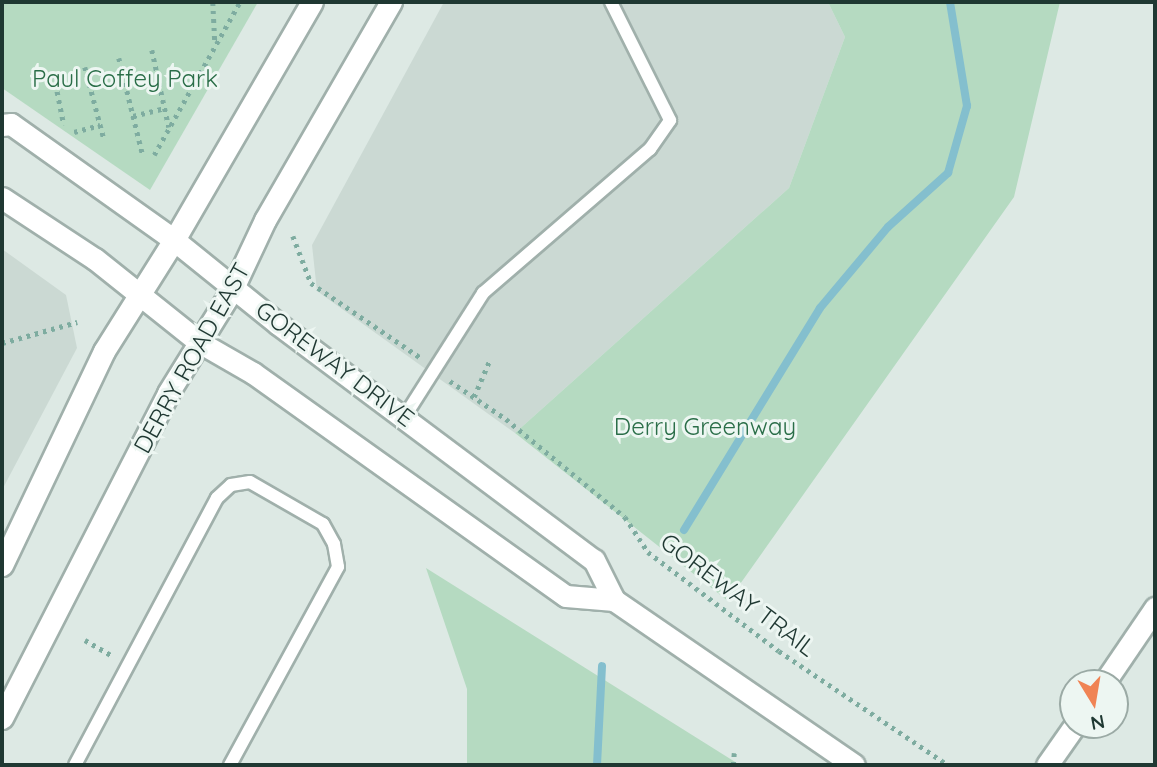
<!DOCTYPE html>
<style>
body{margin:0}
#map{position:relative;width:1157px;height:767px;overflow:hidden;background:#dde9e4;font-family:Quicksand,sans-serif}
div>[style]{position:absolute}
.built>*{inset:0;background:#cbd9d3}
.green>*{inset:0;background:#b5dac1}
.stream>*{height:8px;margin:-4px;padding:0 4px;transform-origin:4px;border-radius:4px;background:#84bfce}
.path>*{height:4.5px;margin-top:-2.25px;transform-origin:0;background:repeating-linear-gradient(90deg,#7eaca0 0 3.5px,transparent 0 8.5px)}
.roads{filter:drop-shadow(2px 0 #a0b0ab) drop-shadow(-2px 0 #a0b0ab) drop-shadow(0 2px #a0b0ab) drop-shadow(0 -2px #a0b0ab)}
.service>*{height:12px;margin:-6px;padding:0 6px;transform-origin:6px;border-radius:6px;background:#fff}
.minor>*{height:21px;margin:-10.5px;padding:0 10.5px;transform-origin:10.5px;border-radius:10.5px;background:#fff}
.secondary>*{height:21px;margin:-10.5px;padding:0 10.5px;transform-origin:10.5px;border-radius:10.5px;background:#fff}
span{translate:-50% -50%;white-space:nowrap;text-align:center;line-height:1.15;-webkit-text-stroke:6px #edf6f2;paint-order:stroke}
.park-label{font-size:24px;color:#2a6e48}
.street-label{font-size:24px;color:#1f3832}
.frame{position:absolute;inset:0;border:4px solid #1f3832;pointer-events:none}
.north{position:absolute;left:1059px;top:669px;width:70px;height:70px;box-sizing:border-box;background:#edf6f2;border:2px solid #9baaa5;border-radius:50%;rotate:169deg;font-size:19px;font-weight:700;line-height:28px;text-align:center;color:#1f3832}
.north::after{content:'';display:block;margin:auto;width:24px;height:32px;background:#f08354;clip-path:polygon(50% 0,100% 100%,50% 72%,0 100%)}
</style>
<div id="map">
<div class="built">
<div style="clip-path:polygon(444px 2px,828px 2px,845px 37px,789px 188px,515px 433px,317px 291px,312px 245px)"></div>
<div style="clip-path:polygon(2px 249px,66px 295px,77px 348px,2px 490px)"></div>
</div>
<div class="green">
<div style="clip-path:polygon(2px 2px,258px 2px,150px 190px,2px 88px)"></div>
<div style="clip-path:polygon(828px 2px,1060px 2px,1014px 197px,728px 601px,515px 433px,789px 188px,845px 37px)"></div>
<div style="clip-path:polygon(426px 568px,740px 765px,467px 765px,467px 689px)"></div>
</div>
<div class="stream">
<div style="left:684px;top:530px;width:260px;rotate:-58.5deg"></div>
<div style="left:820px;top:308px;width:106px;rotate:-50deg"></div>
<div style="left:888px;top:227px;width:81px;rotate:-42deg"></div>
<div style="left:948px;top:173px;width:70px;rotate:-74.2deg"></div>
<div style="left:967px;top:106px;width:105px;rotate:-99.3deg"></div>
<div style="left:597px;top:765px;width:99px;rotate:-87.1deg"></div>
</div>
<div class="path">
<div style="left:213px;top:2px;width:41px;rotate:87.2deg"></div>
<div style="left:152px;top:50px;width:79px;rotate:77.6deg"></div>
<div style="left:119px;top:58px;width:101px;rotate:76.2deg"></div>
<div style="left:85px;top:67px;width:74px;rotate:75.2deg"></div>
<div style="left:54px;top:75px;width:51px;rotate:78.7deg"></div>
<div style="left:133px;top:116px;width:33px;rotate:-14deg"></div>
<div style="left:74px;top:132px;width:27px;rotate:-15deg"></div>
<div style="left:154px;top:155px;width:176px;rotate:-60.7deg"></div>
<div style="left:293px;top:236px;width:50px;rotate:69deg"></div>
<div style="left:311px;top:283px;width:133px;rotate:34.3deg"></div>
<div style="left:2px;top:343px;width:78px;rotate:-15.6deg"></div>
<div style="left:450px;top:381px;width:68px;rotate:34.2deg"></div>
<div style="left:506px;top:419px;width:154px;rotate:39.5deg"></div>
<div style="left:625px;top:517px;width:42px;rotate:56.7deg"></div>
<div style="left:648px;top:552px;width:164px;rotate:37.1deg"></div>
<div style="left:779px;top:651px;width:204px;rotate:34deg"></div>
<div style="left:474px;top:397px;width:39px;rotate:-67deg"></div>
<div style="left:85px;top:640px;width:32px;rotate:30deg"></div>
<div style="left:733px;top:765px;width:12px;rotate:-85deg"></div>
</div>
<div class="roads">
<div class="service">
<div style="left:405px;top:416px;width:146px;rotate:-57.6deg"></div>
<div style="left:483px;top:293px;width:221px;rotate:-40.8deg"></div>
<div style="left:650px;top:149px;width:35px;rotate:-55deg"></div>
<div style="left:670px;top:120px;width:132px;rotate:-116.6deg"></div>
<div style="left:75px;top:765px;width:302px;rotate:-62deg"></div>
<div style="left:217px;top:498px;width:19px;rotate:-43deg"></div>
<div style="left:231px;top:485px;width:19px;rotate:-9deg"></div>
<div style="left:250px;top:482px;width:84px;rotate:29.9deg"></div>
<div style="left:323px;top:524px;width:23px;rotate:61deg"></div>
<div style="left:334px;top:544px;width:23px;rotate:80deg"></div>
<div style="left:338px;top:567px;width:226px;rotate:118.6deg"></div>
</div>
<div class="minor">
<div style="left:1104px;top:683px;width:91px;rotate:-55.8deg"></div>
<div style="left:1047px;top:765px;width:49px;rotate:-55deg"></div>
</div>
<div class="secondary">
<div style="left:2px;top:125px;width:9px;rotate:-6deg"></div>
<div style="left:11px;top:124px;width:200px;rotate:35.4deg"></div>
<div style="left:174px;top:240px;width:134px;rotate:38.9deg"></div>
<div style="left:278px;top:324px;width:394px;rotate:36.8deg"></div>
<div style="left:594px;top:560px;width:45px;rotate:63.4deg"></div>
<div style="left:2px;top:198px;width:111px;rotate:33.3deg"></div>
<div style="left:95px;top:259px;width:133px;rotate:38.6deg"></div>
<div style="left:199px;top:342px;width:62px;rotate:29.9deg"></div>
<div style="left:253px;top:373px;width:384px;rotate:35.5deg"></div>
<div style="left:566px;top:596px;width:48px;rotate:4.8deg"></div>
<div style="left:614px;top:600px;width:291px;rotate:34.5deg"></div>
<div style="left:2px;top:565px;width:237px;rotate:-64.5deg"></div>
<div style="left:104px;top:351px;width:131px;rotate:-57.8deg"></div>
<div style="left:174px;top:240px;width:275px;rotate:-59.9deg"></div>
<div style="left:2px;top:718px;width:365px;rotate:-62.9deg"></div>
<div style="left:168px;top:393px;width:123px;rotate:-58.2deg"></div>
<div style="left:233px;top:288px;width:75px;rotate:-64.8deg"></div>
<div style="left:265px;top:220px;width:252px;rotate:-60deg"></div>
</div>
</div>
<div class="park-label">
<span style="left:125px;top:79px">Paul Coffey Park</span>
<span style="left:705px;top:427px">Derry Greenway</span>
</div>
<div class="street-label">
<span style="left:192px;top:358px;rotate:-61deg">DERRY ROAD EAST</span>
<span style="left:335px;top:364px;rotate:37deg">GOREWAY DRIVE</span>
<span style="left:738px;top:595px;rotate:37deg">GOREWAY TRAIL</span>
</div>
<div class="frame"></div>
<div class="north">N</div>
</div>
